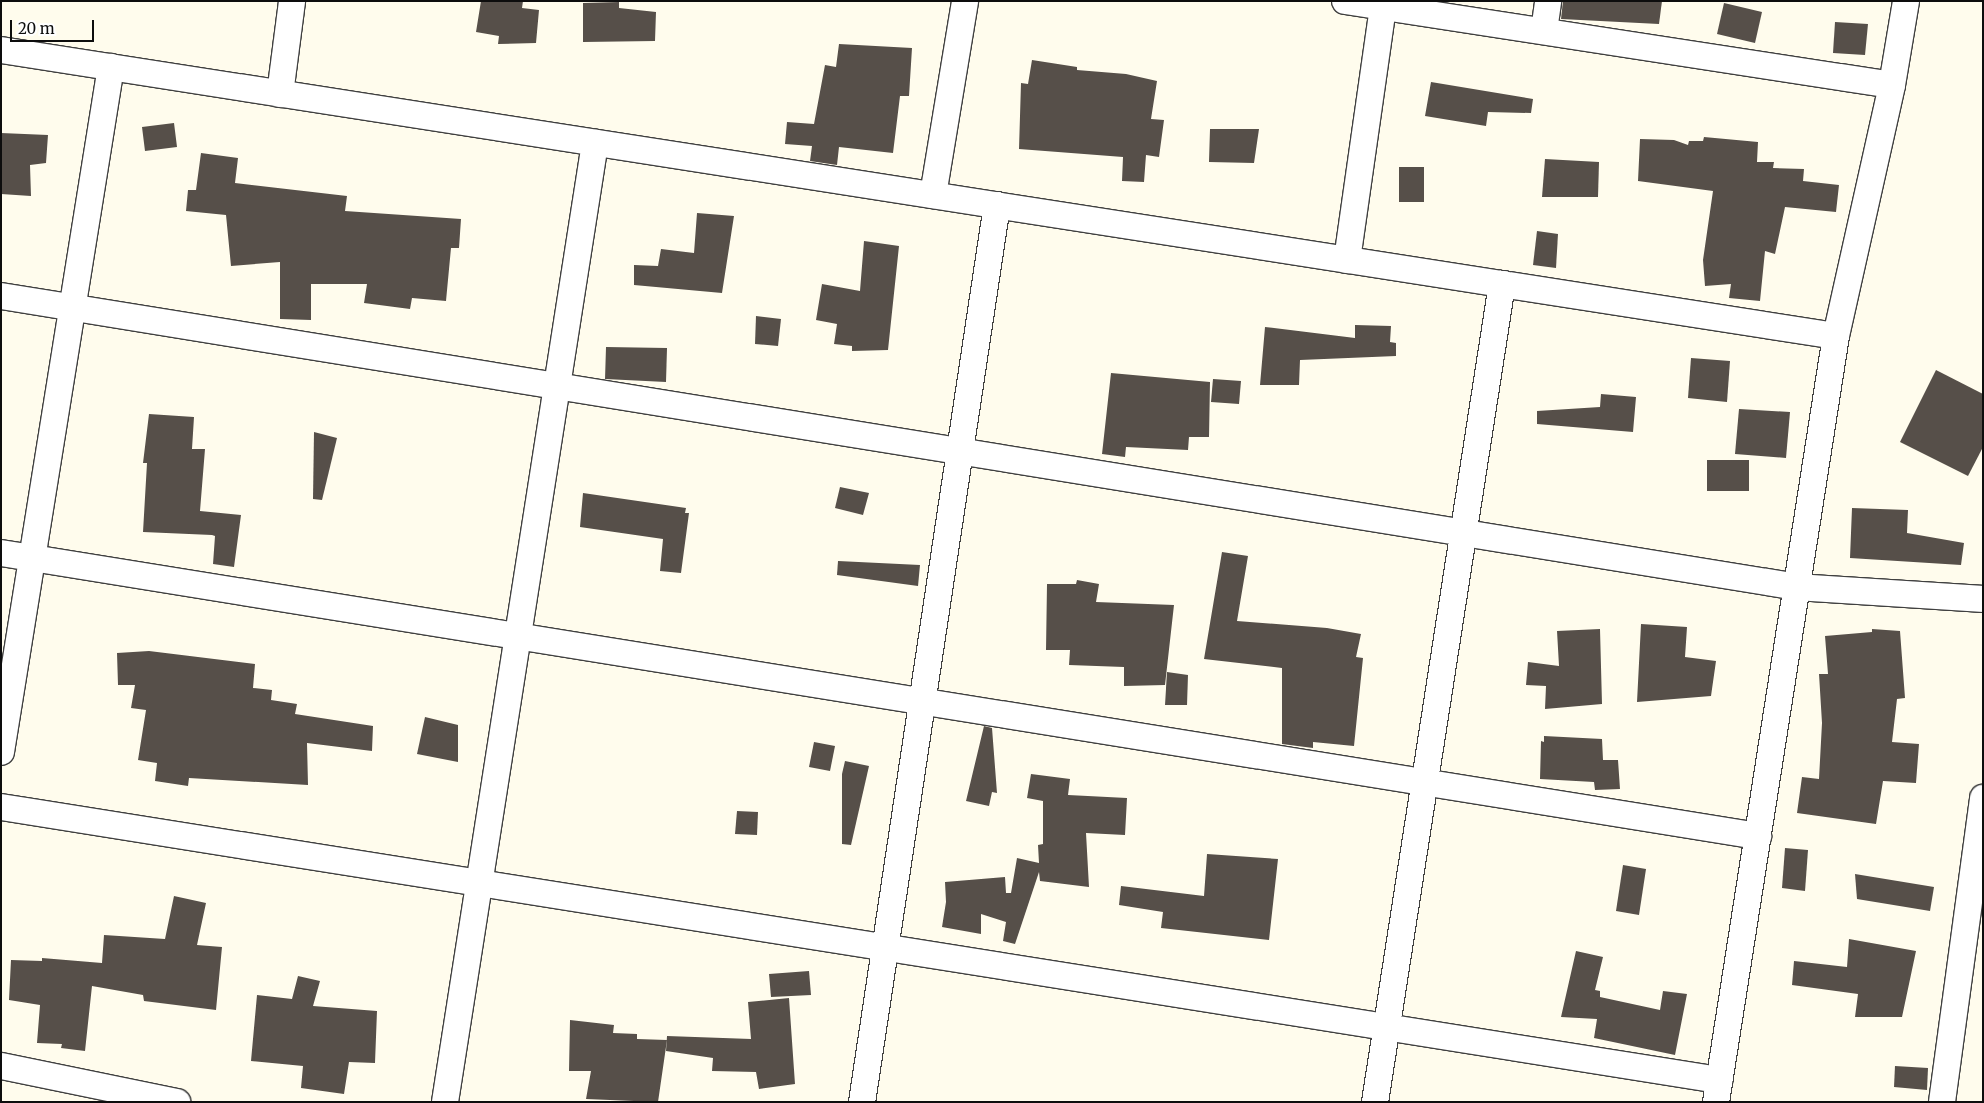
<!DOCTYPE html>
<style>
body{margin:0}
#map{position:relative;width:1984px;height:1103px;overflow:hidden;background:#fffced;font-family:Merriweather,serif}
div>[style]{position:absolute}
.building>*{inset:0;background:#564f49}
.roads{filter:drop-shadow(1px 0 #404040) drop-shadow(-1px 0 #404040) drop-shadow(0 1px #404040) drop-shadow(0 -1px #404040)}
.minor>*{height:26px;margin:-13px;padding:0 13px;transform-origin:13px;border-radius:13px;background:#fff}
span{translate:-50% -50%;white-space:nowrap;text-align:center;line-height:1.15;-webkit-text-stroke:5px #fff;paint-order:stroke}
.frame{position:absolute;inset:0;border:2px solid #0d0d0d;pointer-events:none}
.scale{position:absolute;left:10px;top:20px;width:84px;height:22px;box-sizing:border-box;border:2px solid #0d0d0d;border-top:0;padding-left:6px;font-size:15px;line-height:18px;white-space:nowrap;color:#0d0d0d;-webkit-text-stroke:4px #fff;paint-order:stroke}
</style>
<div id="map">
<div class="building">
<div style="clip-path:polygon(481px 1px,523px 1px,522px 8px,539px 10px,536px 43px,498px 44px,499px 36px,476px 32px)"></div>
<div style="clip-path:polygon(1563px 1px,1662px 1px,1659px 24px,1561px 19px)"></div>
<div style="clip-path:polygon(619px 2px,619px 8px,656px 12px,655px 41px,583px 42px,583px 3px)"></div>
<div style="clip-path:polygon(1724px 3px,1762px 12px,1755px 43px,1717px 34px)"></div>
<div style="clip-path:polygon(1835px 22px,1868px 24px,1865px 55px,1833px 53px)"></div>
<div style="clip-path:polygon(839px 44px,912px 48px,909px 96px,900px 96px,893px 153px,839px 147px,837px 165px,810px 161px,812px 146px,785px 144px,787px 122px,814px 124px,825px 65px,836px 67px)"></div>
<div style="clip-path:polygon(1032px 60px,1077px 67px,1077px 70px,1126px 74px,1157px 81px,1151px 119px,1164px 120px,1159px 157px,1146px 155px,1144px 182px,1122px 181px,1123px 157px,1019px 149px,1021px 83px,1028px 84px)"></div>
<div style="clip-path:polygon(1431px 82px,1533px 99px,1531px 113px,1488px 112px,1486px 126px,1425px 116px)"></div>
<div style="clip-path:polygon(174px 123px,177px 147px,145px 151px,142px 127px)"></div>
<div style="clip-path:polygon(1210px 129px,1259px 129px,1254px 163px,1209px 162px)"></div>
<div style="clip-path:polygon(1px 133px,48px 135px,46px 163px,30px 165px,31px 196px,1px 194px)"></div>
<div style="clip-path:polygon(1704px 137px,1758px 142px,1757px 162px,1774px 162px,1773px 168px,1804px 169px,1803px 181px,1839px 185px,1836px 212px,1785px 207px,1775px 254px,1765px 251px,1760px 301px,1729px 298px,1731px 284px,1705px 286px,1703px 260px,1713px 191px,1638px 181px,1640px 139px,1674px 140px,1688px 145px,1689px 141px,1703px 141px)"></div>
<div style="clip-path:polygon(201px 153px,238px 158px,235px 183px,347px 196px,345px 211px,461px 219px,459px 248px,451px 248px,446px 301px,412px 298px,410px 309px,364px 303px,367px 284px,311px 284px,311px 320px,280px 319px,280px 262px,231px 266px,226px 215px,186px 211px,188px 190px,196px 190px)"></div>
<div style="clip-path:polygon(1545px 159px,1599px 162px,1598px 197px,1542px 197px)"></div>
<div style="clip-path:polygon(1399px 167px,1424px 167px,1424px 202px,1399px 202px)"></div>
<div style="clip-path:polygon(697px 213px,734px 216px,722px 293px,634px 285px,634px 265px,658px 266px,661px 249px,694px 253px)"></div>
<div style="clip-path:polygon(1537px 231px,1558px 234px,1556px 268px,1533px 265px)"></div>
<div style="clip-path:polygon(864px 241px,899px 246px,888px 350px,852px 351px,852px 346px,834px 344px,837px 324px,816px 320px,822px 284px,860px 291px)"></div>
<div style="clip-path:polygon(756px 316px,781px 319px,778px 346px,755px 344px)"></div>
<div style="clip-path:polygon(1355px 325px,1391px 326px,1390px 342px,1396px 343px,1396px 356px,1300px 360px,1299px 385px,1260px 385px,1265px 327px,1355px 338px)"></div>
<div style="clip-path:polygon(606px 347px,667px 348px,666px 382px,605px 379px)"></div>
<div style="clip-path:polygon(1691px 358px,1730px 361px,1727px 402px,1688px 398px)"></div>
<div style="clip-path:polygon(1936px 370px,1983px 394px,1983px 447px,1968px 476px,1900px 442px)"></div>
<div style="clip-path:polygon(1111px 373px,1210px 382px,1209px 437px,1189px 437px,1188px 450px,1126px 447px,1125px 457px,1102px 454px)"></div>
<div style="clip-path:polygon(1213px 379px,1241px 381px,1239px 404px,1211px 402px)"></div>
<div style="clip-path:polygon(1601px 394px,1636px 397px,1633px 432px,1537px 424px,1537px 411px,1600px 407px)"></div>
<div style="clip-path:polygon(1739px 409px,1790px 412px,1786px 458px,1735px 454px)"></div>
<div style="clip-path:polygon(149px 414px,194px 417px,192px 449px,205px 449px,200px 511px,241px 515px,234px 567px,213px 564px,215px 536px,212px 535px,143px 532px,147px 463px,143px 463px)"></div>
<div style="clip-path:polygon(314px 432px,337px 438px,322px 500px,313px 499px)"></div>
<div style="clip-path:polygon(1707px 460px,1749px 460px,1749px 491px,1707px 491px)"></div>
<div style="clip-path:polygon(840px 487px,869px 493px,863px 515px,835px 508px)"></div>
<div style="clip-path:polygon(583px 493px,686px 508px,685px 513px,689px 513px,681px 573px,660px 571px,663px 539px,580px 527px)"></div>
<div style="clip-path:polygon(1852px 508px,1908px 510px,1907px 533px,1964px 543px,1961px 565px,1850px 558px)"></div>
<div style="clip-path:polygon(1222px 552px,1248px 556px,1237px 621px,1327px 628px,1361px 634px,1356px 657px,1363px 658px,1354px 746px,1313px 742px,1313px 748px,1282px 744px,1282px 668px,1204px 659px)"></div>
<div style="clip-path:polygon(838px 561px,920px 565px,918px 586px,837px 575px)"></div>
<div style="clip-path:polygon(1077px 580px,1099px 584px,1096px 602px,1174px 605px,1165px 685px,1124px 686px,1124px 667px,1069px 665px,1070px 650px,1046px 650px,1047px 584px,1076px 584px)"></div>
<div style="clip-path:polygon(1641px 624px,1687px 627px,1685px 657px,1716px 661px,1711px 696px,1637px 702px)"></div>
<div style="clip-path:polygon(1600px 629px,1602px 704px,1545px 709px,1546px 686px,1526px 685px,1528px 662px,1559px 666px,1557px 631px)"></div>
<div style="clip-path:polygon(1872px 629px,1900px 631px,1905px 698px,1897px 699px,1892px 742px,1919px 744px,1916px 783px,1883px 781px,1876px 824px,1797px 813px,1802px 777px,1819px 779px,1822px 723px,1819px 674px,1828px 674px,1825px 636px,1872px 632px)"></div>
<div style="clip-path:polygon(149px 651px,255px 664px,253px 688px,272px 690px,271px 700px,297px 704px,295px 714px,373px 726px,372px 751px,307px 743px,308px 785px,189px 778px,188px 786px,155px 781px,157px 763px,138px 760px,146px 710px,131px 708px,135px 685px,118px 685px,117px 653px)"></div>
<div style="clip-path:polygon(1167px 672px,1188px 675px,1187px 705px,1165px 705px)"></div>
<div style="clip-path:polygon(425px 717px,458px 725px,458px 762px,417px 754px)"></div>
<div style="clip-path:polygon(984px 726px,992px 728px,997px 793px,992px 792px,989px 806px,966px 801px)"></div>
<div style="clip-path:polygon(1544px 736px,1602px 739px,1603px 760px,1618px 760px,1620px 789px,1595px 790px,1594px 782px,1540px 779px,1541px 741px,1544px 742px)"></div>
<div style="clip-path:polygon(814px 742px,835px 746px,830px 771px,809px 767px)"></div>
<div style="clip-path:polygon(845px 761px,869px 766px,851px 845px,842px 844px,842px 774px)"></div>
<div style="clip-path:polygon(1031px 774px,1070px 779px,1068px 795px,1127px 798px,1125px 835px,1086px 833px,1089px 887px,1040px 881px,1039px 872px,1015px 944px,1003px 941px,1006px 922px,981px 914px,981px 934px,942px 927px,946px 902px,945px 882px,1005px 877px,1006px 893px,1011px 893px,1017px 858px,1039px 863px,1038px 845px,1043px 844px,1043px 801px,1027px 798px)"></div>
<div style="clip-path:polygon(737px 811px,758px 812px,757px 835px,735px 834px)"></div>
<div style="clip-path:polygon(1785px 848px,1808px 850px,1805px 891px,1782px 888px)"></div>
<div style="clip-path:polygon(1207px 854px,1278px 859px,1269px 940px,1161px 928px,1163px 912px,1119px 905px,1121px 886px,1204px 896px)"></div>
<div style="clip-path:polygon(1623px 865px,1646px 869px,1639px 915px,1616px 911px)"></div>
<div style="clip-path:polygon(1855px 874px,1934px 887px,1930px 911px,1857px 899px)"></div>
<div style="clip-path:polygon(174px 896px,206px 903px,197px 945px,222px 947px,216px 1010px,144px 1001px,143px 995px,92px 986px,85px 1051px,61px 1048px,62px 1044px,37px 1043px,40px 1005px,9px 1000px,11px 960px,42px 961px,42px 958px,102px 963px,104px 935px,165px 939px)"></div>
<div style="clip-path:polygon(1849px 939px,1916px 951px,1902px 1017px,1855px 1017px,1858px 994px,1792px 985px,1794px 961px,1847px 967px)"></div>
<div style="clip-path:polygon(1576px 951px,1603px 957px,1595px 990px,1600px 991px,1600px 997px,1660px 1010px,1663px 991px,1687px 994px,1675px 1055px,1594px 1038px,1597px 1019px,1561px 1017px)"></div>
<div style="clip-path:polygon(809px 971px,811px 995px,771px 997px,769px 974px)"></div>
<div style="clip-path:polygon(298px 976px,320px 981px,313px 1006px,377px 1011px,375px 1063px,349px 1062px,344px 1094px,301px 1088px,303px 1066px,251px 1061px,257px 995px,292px 999px)"></div>
<div style="clip-path:polygon(789px 998px,795px 1084px,759px 1089px,756px 1072px,712px 1071px,713px 1058px,666px 1051px,667px 1036px,751px 1039px,748px 1002px)"></div>
<div style="clip-path:polygon(570px 1020px,614px 1025px,613px 1033px,637px 1034px,637px 1039px,667px 1040px,658px 1102px,586px 1099px,591px 1071px,569px 1071px)"></div>
<div style="clip-path:polygon(1895px 1066px,1928px 1068px,1927px 1090px,1894px 1087px)"></div>
</div>
<div class="roads">
<div class="minor">
<div style="left:1345px;top:1px;width:553px;rotate:8.73deg"></div>
<div style="left:1544px;top:31px;width:30px;rotate:-82deg"></div>
<div style="left:1px;top:50px;width:1857px;rotate:8.86deg"></div>
<div style="left:280px;top:94px;width:94px;rotate:-82.6deg"></div>
<div style="left:933px;top:195px;width:197px;rotate:-80.6deg"></div>
<div style="left:1347px;top:260px;width:256px;rotate:-81.9deg"></div>
<div style="left:1px;top:296px;width:1819px;rotate:9.2deg"></div>
<div style="left:1797px;top:587px;width:186px;rotate:3.7deg"></div>
<div style="left:1px;top:553px;width:1780px;rotate:9.15deg"></div>
<div style="left:1px;top:752px;width:694px;rotate:-80.88deg"></div>
<div style="left:1px;top:807px;width:1740px;rotate:9.03deg"></div>
<div style="left:1px;top:1066px;width:180px;rotate:11.6deg"></div>
<div style="left:445px;top:1102px;width:971px;rotate:-81.11deg"></div>
<div style="left:862px;top:1102px;width:907px;rotate:-81.44deg"></div>
<div style="left:1375px;top:1102px;width:828px;rotate:-81.17deg"></div>
<div style="left:1716px;top:1102px;width:775px;rotate:-81.1deg"></div>
<div style="left:1836px;top:336px;width:257px;rotate:-77.4deg"></div>
<div style="left:1892px;top:85px;width:85px;rotate:-80.5deg"></div>
<div style="left:1942px;top:1102px;width:307px;rotate:-82.3deg"></div>
</div>
</div>
<div class="frame"></div>
<div class="scale">20 m</div>
</div>
